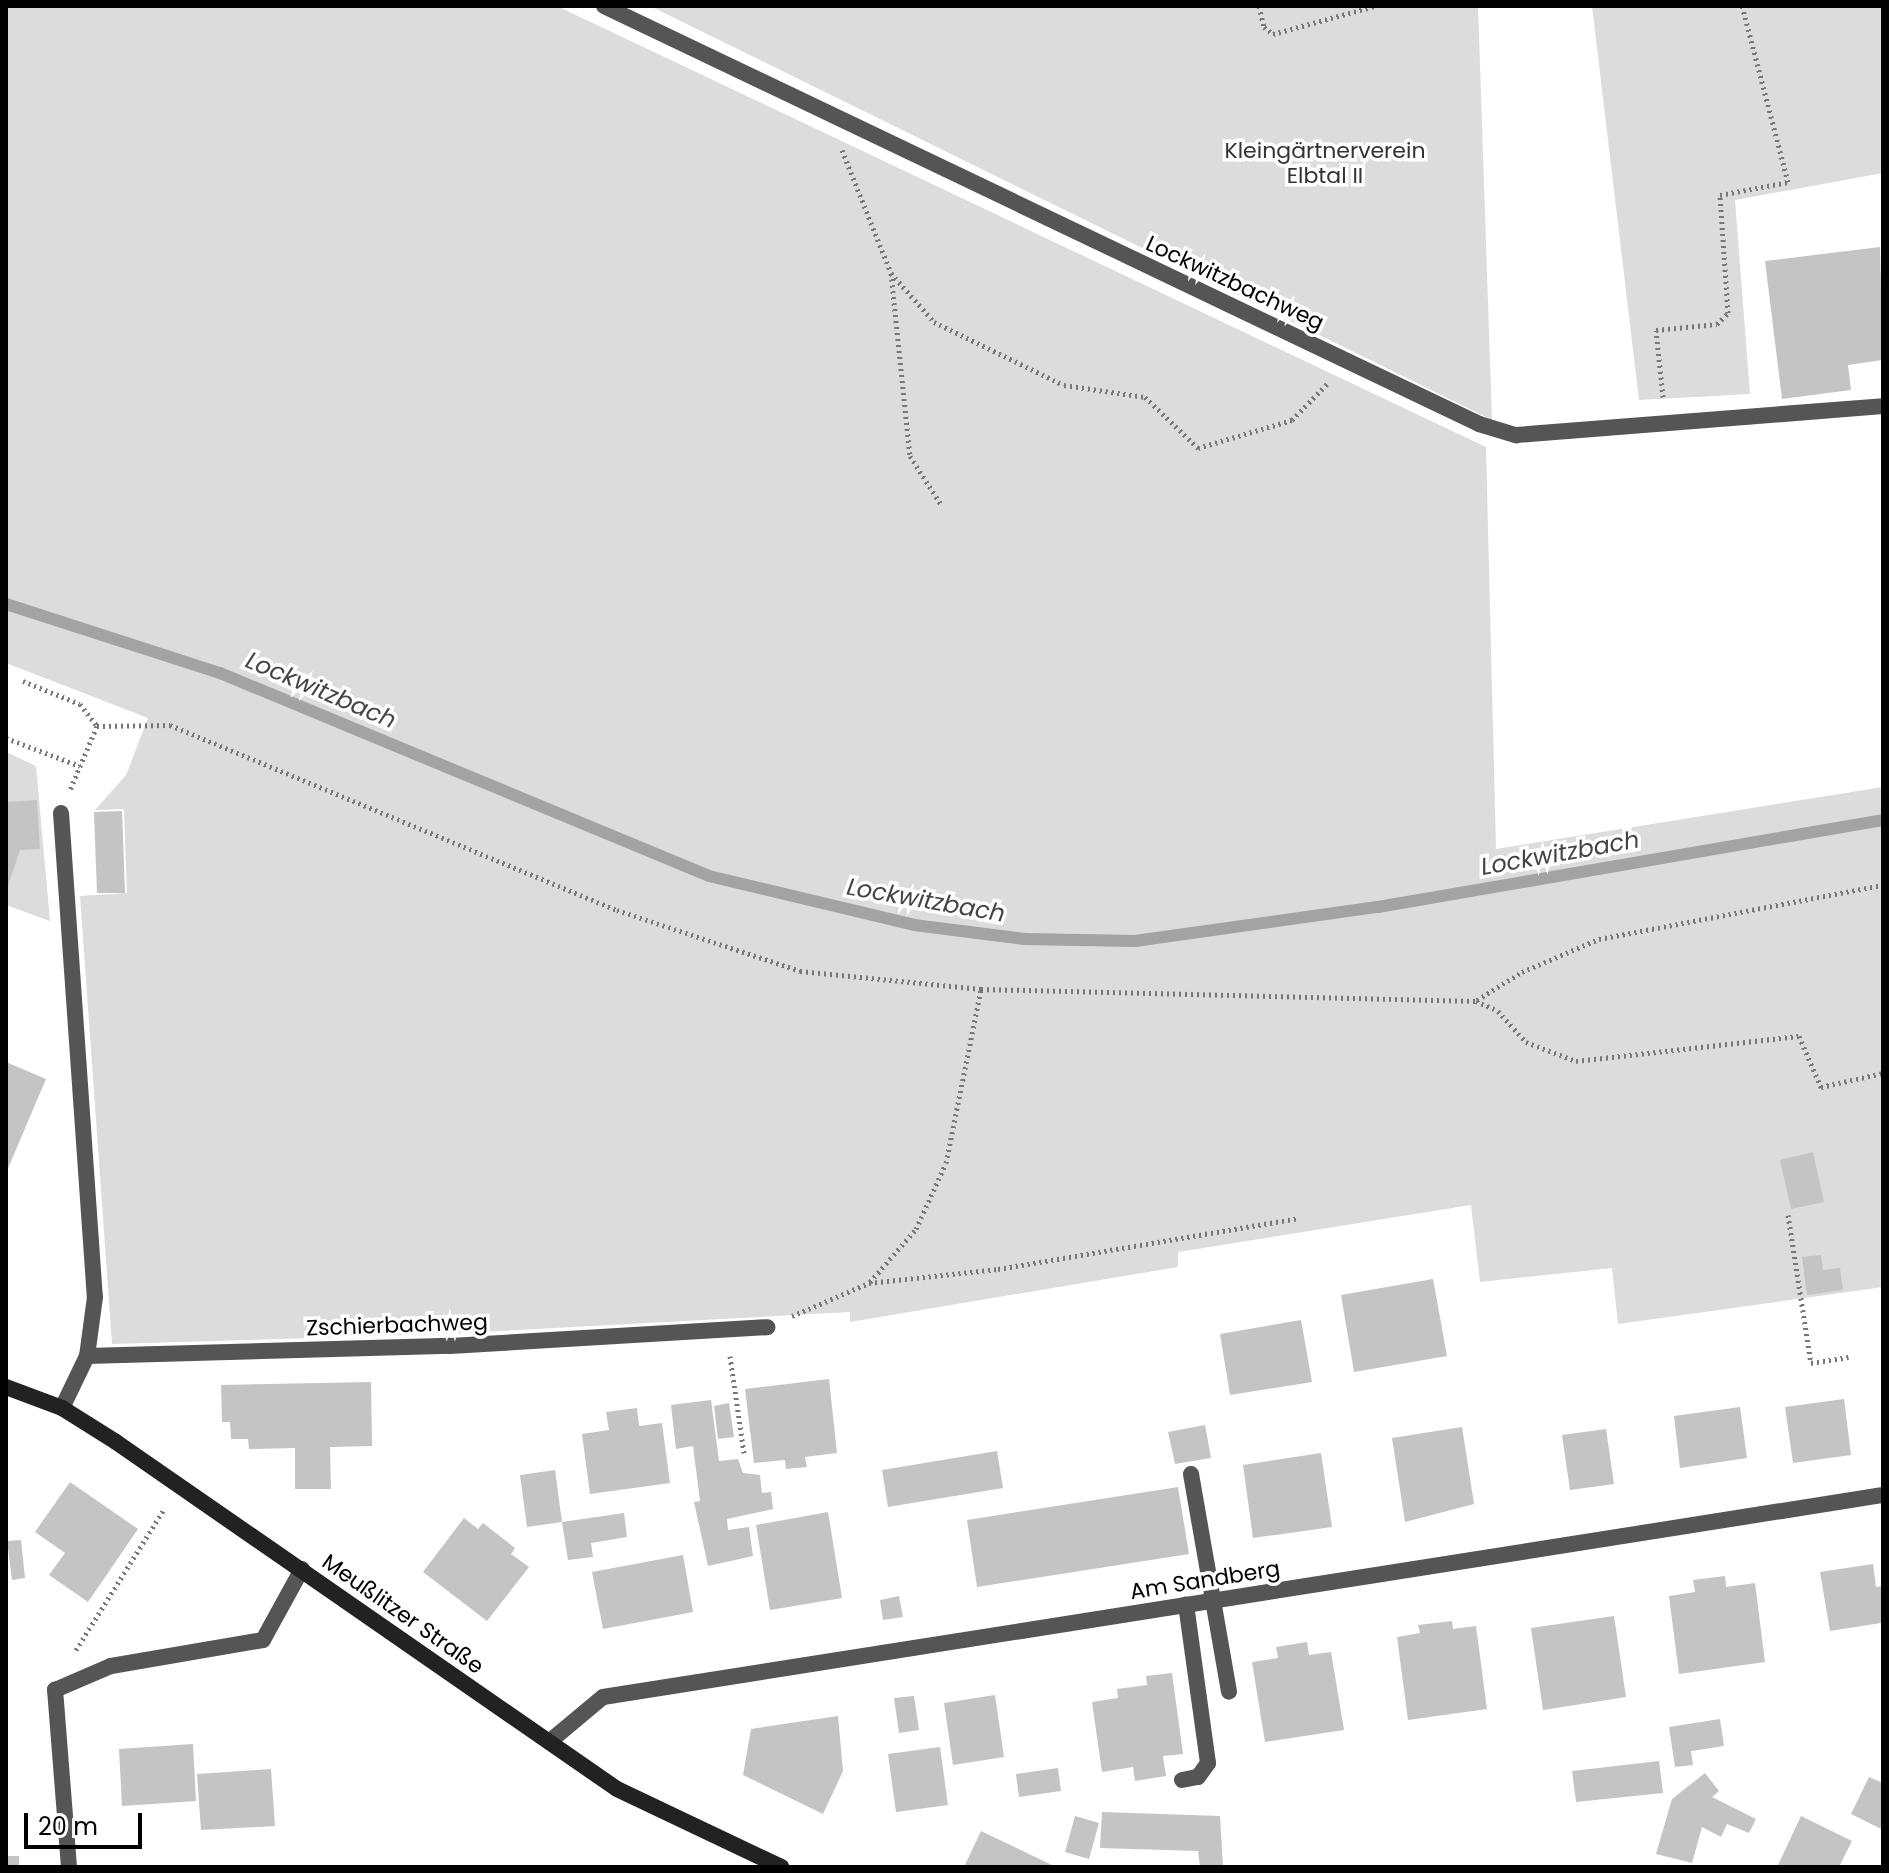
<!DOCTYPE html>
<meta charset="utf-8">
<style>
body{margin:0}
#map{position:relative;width:1889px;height:1873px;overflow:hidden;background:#fff;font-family:Poppins,sans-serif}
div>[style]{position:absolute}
.green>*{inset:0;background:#dcdcdc}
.stream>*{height:12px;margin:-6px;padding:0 6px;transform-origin:6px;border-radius:6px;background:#a3a3a3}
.building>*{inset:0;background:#c4c4c4}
.path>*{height:5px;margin-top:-2.5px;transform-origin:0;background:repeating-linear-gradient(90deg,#777 0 2px,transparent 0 6px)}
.lane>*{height:16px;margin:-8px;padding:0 8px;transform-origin:8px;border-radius:8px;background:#555}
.street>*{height:16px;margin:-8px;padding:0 8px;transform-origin:8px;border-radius:8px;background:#555}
.secondary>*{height:16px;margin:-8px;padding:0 8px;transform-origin:8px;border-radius:8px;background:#222}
span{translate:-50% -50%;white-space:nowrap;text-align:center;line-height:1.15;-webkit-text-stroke:7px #fff;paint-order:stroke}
.park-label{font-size:22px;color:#333}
.street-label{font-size:22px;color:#000}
.water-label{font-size:24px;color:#444;font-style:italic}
.frame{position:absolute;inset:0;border:8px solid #000;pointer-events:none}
.scale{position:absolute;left:24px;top:1813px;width:118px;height:36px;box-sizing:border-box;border:4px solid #000;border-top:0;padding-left:10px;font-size:24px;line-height:28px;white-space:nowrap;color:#000;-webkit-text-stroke:6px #fff;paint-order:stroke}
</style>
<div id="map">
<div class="green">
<div style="clip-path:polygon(6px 6px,557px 6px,1486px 447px,1496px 849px,1883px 787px,1883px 1287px,1618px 1324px,1612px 1268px,1480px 1282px,1471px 1205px,1178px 1252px,1178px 1267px,850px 1322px,850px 1312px,446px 1334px,112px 1344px,80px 896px,127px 893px,124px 809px,95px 810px,126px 775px,148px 718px,6px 663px)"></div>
<div style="clip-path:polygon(650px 6px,1478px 6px,1492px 420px)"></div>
<div style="clip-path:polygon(1592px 6px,1883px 6px,1883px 173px,1735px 200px,1750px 394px,1639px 400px)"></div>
<div style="clip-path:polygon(6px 752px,36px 766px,50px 921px,6px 905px)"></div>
</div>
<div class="stream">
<div style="left:6px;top:604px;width:225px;rotate:17.9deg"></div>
<div style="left:220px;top:673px;width:529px;rotate:22.54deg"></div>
<div style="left:709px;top:876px;width:211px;rotate:13.4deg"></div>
<div style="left:914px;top:925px;width:112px;rotate:7.2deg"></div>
<div style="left:1025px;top:939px;width:110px;rotate:1deg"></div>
<div style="left:1135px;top:941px;width:245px;rotate:-8deg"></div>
<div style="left:1378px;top:907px;width:512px;rotate:-9.77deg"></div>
</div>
<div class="building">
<div style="clip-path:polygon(1880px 247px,1883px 360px,1848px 365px,1851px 390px,1782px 399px,1765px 261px)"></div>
<div style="clip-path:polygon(37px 800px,40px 849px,20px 850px,6px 892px,6px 802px)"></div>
<div style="clip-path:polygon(122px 811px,125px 893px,97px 893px,94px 812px)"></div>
<div style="clip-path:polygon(6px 1062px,46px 1079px,6px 1173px)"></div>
<div style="clip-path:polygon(1813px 1152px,1824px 1202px,1791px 1209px,1780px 1160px)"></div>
<div style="clip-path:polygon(1821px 1255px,1823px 1270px,1840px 1268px,1843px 1290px,1807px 1295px,1802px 1257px)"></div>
<div style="clip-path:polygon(1433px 1279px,1447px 1356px,1354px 1372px,1341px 1295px)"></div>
<div style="clip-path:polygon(1301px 1320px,1312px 1382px,1230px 1395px,1220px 1334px)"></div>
<div style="clip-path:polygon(829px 1379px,837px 1453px,805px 1457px,807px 1467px,786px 1469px,785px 1460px,754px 1463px,745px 1389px)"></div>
<div style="clip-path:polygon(371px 1382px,372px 1446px,330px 1447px,331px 1489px,295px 1489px,295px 1448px,249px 1449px,248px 1439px,231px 1439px,230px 1422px,222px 1422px,221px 1385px)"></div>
<div style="clip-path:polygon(1844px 1399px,1851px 1455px,1793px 1463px,1785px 1407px)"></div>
<div style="clip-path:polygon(711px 1400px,719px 1461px,738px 1459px,743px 1473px,760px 1475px,762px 1493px,771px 1492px,773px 1509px,727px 1519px,728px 1530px,749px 1527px,753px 1556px,708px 1566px,694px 1502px,700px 1501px,693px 1446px,676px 1449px,671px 1405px)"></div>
<div style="clip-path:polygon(729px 1403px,734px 1437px,718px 1439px,714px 1406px)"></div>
<div style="clip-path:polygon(1740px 1407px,1747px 1458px,1680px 1468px,1674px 1416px)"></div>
<div style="clip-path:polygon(637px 1408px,639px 1426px,662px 1423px,670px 1483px,590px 1494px,582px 1434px,609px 1430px,606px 1412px)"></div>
<div style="clip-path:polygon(1205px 1425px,1211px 1458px,1175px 1464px,1168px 1432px)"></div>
<div style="clip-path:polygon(1462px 1427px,1474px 1504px,1405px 1522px,1392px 1438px)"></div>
<div style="clip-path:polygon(1606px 1429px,1614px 1484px,1570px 1490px,1562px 1435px)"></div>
<div style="clip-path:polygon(997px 1451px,1003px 1488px,888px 1507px,882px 1470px)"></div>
<div style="clip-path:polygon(1321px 1453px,1332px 1527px,1253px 1538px,1243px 1465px)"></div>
<div style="clip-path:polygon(555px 1470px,562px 1522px,624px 1513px,627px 1537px,591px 1543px,593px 1557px,568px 1560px,562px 1522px,527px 1527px,520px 1475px)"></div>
<div style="clip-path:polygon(70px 1482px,138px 1529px,88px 1602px,49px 1575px,65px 1553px,35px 1532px)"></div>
<div style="clip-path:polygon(1178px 1487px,1189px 1554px,977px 1587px,967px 1520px)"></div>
<div style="clip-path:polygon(828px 1512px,842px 1598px,770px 1610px,756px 1525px)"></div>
<div style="clip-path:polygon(464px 1518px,478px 1529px,483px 1523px,515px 1548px,511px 1554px,529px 1567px,487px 1621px,423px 1572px)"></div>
<div style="clip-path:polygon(21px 1540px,25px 1578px,12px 1580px,7px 1541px)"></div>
<div style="clip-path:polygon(683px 1555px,693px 1612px,603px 1629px,592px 1572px)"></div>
<div style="clip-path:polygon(1873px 1564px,1876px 1587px,1883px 1586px,1881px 1623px,1830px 1631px,1820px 1572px)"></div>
<div style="clip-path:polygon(1725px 1576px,1726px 1587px,1755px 1583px,1765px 1662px,1679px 1674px,1669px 1596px,1695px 1592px,1693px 1580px)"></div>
<div style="clip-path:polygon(899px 1596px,903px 1617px,883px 1620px,880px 1600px)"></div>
<div style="clip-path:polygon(1614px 1616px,1626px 1697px,1543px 1710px,1531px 1628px)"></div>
<div style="clip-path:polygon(1452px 1621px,1453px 1629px,1476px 1626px,1487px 1709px,1408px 1720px,1397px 1637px,1420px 1633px,1418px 1625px)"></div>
<div style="clip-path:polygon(1307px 1642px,1309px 1655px,1331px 1652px,1344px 1730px,1265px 1742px,1252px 1662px,1278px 1658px,1276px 1647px)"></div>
<div style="clip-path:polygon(1172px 1673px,1183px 1754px,1163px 1756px,1166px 1776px,1135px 1781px,1133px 1767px,1102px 1772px,1092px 1702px,1118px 1698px,1117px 1689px,1147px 1685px,1146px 1676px)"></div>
<div style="clip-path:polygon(995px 1695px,1004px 1757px,953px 1765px,944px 1703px)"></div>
<div style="clip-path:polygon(914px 1696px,919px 1730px,899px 1733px,894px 1698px)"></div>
<div style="clip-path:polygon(838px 1716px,843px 1771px,823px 1814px,743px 1775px,751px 1729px)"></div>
<div style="clip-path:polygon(1720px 1719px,1724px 1746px,1691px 1751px,1693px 1765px,1675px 1767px,1669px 1727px)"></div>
<div style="clip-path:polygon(193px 1744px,196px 1801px,122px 1806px,119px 1749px)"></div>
<div style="clip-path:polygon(940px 1747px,948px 1805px,896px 1812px,888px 1754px)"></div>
<div style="clip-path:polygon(1659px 1761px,1663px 1793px,1576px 1802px,1572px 1771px)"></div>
<div style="clip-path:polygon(1058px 1768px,1061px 1791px,1019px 1797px,1016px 1774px)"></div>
<div style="clip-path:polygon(271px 1769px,275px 1826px,201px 1830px,197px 1774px)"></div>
<div style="clip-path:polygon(1705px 1773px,1719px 1791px,1712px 1797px,1756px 1819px,1749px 1833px,1727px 1824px,1721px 1837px,1702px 1827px,1692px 1863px,1656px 1854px,1672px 1799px)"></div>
<div style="clip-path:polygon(1869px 1777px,1883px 1783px,1881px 1829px,1851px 1814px)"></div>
<div style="clip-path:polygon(1102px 1812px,1220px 1816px,1223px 1867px,1200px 1867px,1198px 1851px,1100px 1848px)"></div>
<div style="clip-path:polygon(1075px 1816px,1099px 1823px,1089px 1859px,1065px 1852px)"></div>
<div style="clip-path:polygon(1801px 1816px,1852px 1841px,1839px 1867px,1777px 1867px)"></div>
<div style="clip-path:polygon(981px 1831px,1052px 1865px,1051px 1867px,964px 1867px)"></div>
<div style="clip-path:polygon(6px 1856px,19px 1856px,19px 1867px,6px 1867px)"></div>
</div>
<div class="path">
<div style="left:1259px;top:6px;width:22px;rotate:77deg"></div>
<div style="left:1264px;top:27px;width:11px;rotate:38deg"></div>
<div style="left:1273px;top:34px;width:106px;rotate:-15.4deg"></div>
<div style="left:842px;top:150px;width:132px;rotate:68.3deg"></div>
<div style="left:891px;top:273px;width:184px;rotate:84.1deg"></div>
<div style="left:910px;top:456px;width:59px;rotate:57.4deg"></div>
<div style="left:891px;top:273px;width:65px;rotate:48.7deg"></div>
<div style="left:934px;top:322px;width:144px;rotate:25.9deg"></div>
<div style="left:1064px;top:385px;width:82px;rotate:8.4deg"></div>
<div style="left:1145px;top:397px;width:74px;rotate:43.9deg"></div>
<div style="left:1198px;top:448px;width:98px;rotate:-16.6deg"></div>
<div style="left:1292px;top:420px;width:53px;rotate:-45.8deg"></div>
<div style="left:1663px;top:397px;width:67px;rotate:-96deg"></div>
<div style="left:1656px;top:330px;width:61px;rotate:-5.6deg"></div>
<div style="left:1717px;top:324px;width:16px;rotate:-45deg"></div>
<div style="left:1728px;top:313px;width:118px;rotate:-93.9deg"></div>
<div style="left:1720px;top:195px;width:69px;rotate:-10.8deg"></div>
<div style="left:1788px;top:182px;width:182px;rotate:-104.6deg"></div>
<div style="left:23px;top:681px;width:61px;rotate:22deg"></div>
<div style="left:80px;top:704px;width:28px;rotate:52deg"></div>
<div style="left:97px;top:726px;width:69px;rotate:112.9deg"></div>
<div style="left:97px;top:726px;width:73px;rotate:-0.8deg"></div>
<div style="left:170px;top:725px;width:484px;rotate:22.5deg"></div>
<div style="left:617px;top:910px;width:193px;rotate:18.4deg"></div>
<div style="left:800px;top:971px;width:182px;rotate:5.7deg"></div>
<div style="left:981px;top:989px;width:495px;rotate:1.4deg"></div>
<div style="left:1476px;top:1001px;width:24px;rotate:24deg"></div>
<div style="left:1498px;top:1011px;width:42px;rotate:47.9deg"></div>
<div style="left:1526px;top:1042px;width:53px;rotate:20.8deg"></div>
<div style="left:1576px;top:1061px;width:224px;rotate:-6.4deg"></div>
<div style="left:1799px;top:1036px;width:56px;rotate:66.7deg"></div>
<div style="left:1821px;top:1087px;width:64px;rotate:-12.7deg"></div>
<div style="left:6px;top:738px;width:79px;rotate:20.7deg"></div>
<div style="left:1477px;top:1000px;width:53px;rotate:-31.9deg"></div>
<div style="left:1522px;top:972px;width:84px;rotate:-23.2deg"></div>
<div style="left:1599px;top:939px;width:289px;rotate:-10.8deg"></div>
<div style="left:1788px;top:1215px;width:150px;rotate:81.2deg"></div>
<div style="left:1811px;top:1363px;width:38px;rotate:-9deg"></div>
<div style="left:870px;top:1282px;width:70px;rotate:-49deg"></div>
<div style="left:916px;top:1229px;width:72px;rotate:-65.6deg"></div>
<div style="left:946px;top:1163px;width:177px;rotate:-78.6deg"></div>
<div style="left:792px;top:1316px;width:84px;rotate:-23.2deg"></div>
<div style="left:869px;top:1283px;width:130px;rotate:-6.2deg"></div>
<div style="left:998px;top:1269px;width:305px;rotate:-9.6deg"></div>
<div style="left:730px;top:1356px;width:98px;rotate:81.8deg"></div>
<div style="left:76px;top:1650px;width:166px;rotate:-58deg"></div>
</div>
<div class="lane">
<div style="left:604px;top:6px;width:970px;rotate:25.53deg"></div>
<div style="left:1479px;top:424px;width:39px;rotate:17deg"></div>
<div style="left:1516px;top:435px;width:368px;rotate:-4.5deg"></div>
<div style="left:61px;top:813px;width:485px;rotate:86deg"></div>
<div style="left:95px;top:1297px;width:60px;rotate:97.7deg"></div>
<div style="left:62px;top:1408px;width:58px;rotate:-64.3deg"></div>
<div style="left:87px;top:1356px;width:363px;rotate:-1.6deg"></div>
<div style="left:450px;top:1346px;width:318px;rotate:-3.4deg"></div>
<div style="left:1191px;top:1474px;width:221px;rotate:80.1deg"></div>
<div style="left:1182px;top:1780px;width:16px;rotate:-11deg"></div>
<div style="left:1198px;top:1777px;width:17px;rotate:-54deg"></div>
<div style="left:1208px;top:1763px;width:160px;rotate:-97.9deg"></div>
</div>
<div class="street">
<div style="left:549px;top:1742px;width:70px;rotate:-39.8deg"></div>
<div style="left:603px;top:1697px;width:1296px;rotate:-8.97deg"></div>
<div style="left:69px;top:1867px;width:178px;rotate:-94.5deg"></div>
<div style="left:55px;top:1690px;width:61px;rotate:-23.2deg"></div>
<div style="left:111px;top:1666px;width:154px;rotate:-9.7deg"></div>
<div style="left:263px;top:1640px;width:81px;rotate:-61.2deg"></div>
</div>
<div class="secondary">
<div style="left:6px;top:1387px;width:60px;rotate:20.6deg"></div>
<div style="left:62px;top:1408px;width:64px;rotate:32.2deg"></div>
<div style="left:116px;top:1442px;width:609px;rotate:34.71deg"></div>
<div style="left:617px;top:1789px;width:182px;rotate:25.4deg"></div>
</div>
<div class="park-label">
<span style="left:1325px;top:163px">Kleingärtnerverein<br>Elbtal II</span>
</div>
<div class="street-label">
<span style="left:1235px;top:283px;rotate:25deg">Lockwitzbachweg</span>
<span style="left:397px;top:1325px;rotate:-2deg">Zschierbachweg</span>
<span style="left:1205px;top:1580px;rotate:-9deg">Am Sandberg</span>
<span style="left:403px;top:1614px;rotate:35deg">Meußlitzer Straße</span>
</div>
<div class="water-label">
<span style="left:321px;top:690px;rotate:23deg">Lockwitzbach</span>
<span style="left:1560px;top:853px;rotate:-10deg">Lockwitzbach</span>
<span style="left:926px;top:900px;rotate:10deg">Lockwitzbach</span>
</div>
<div class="frame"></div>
<div class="scale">20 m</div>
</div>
